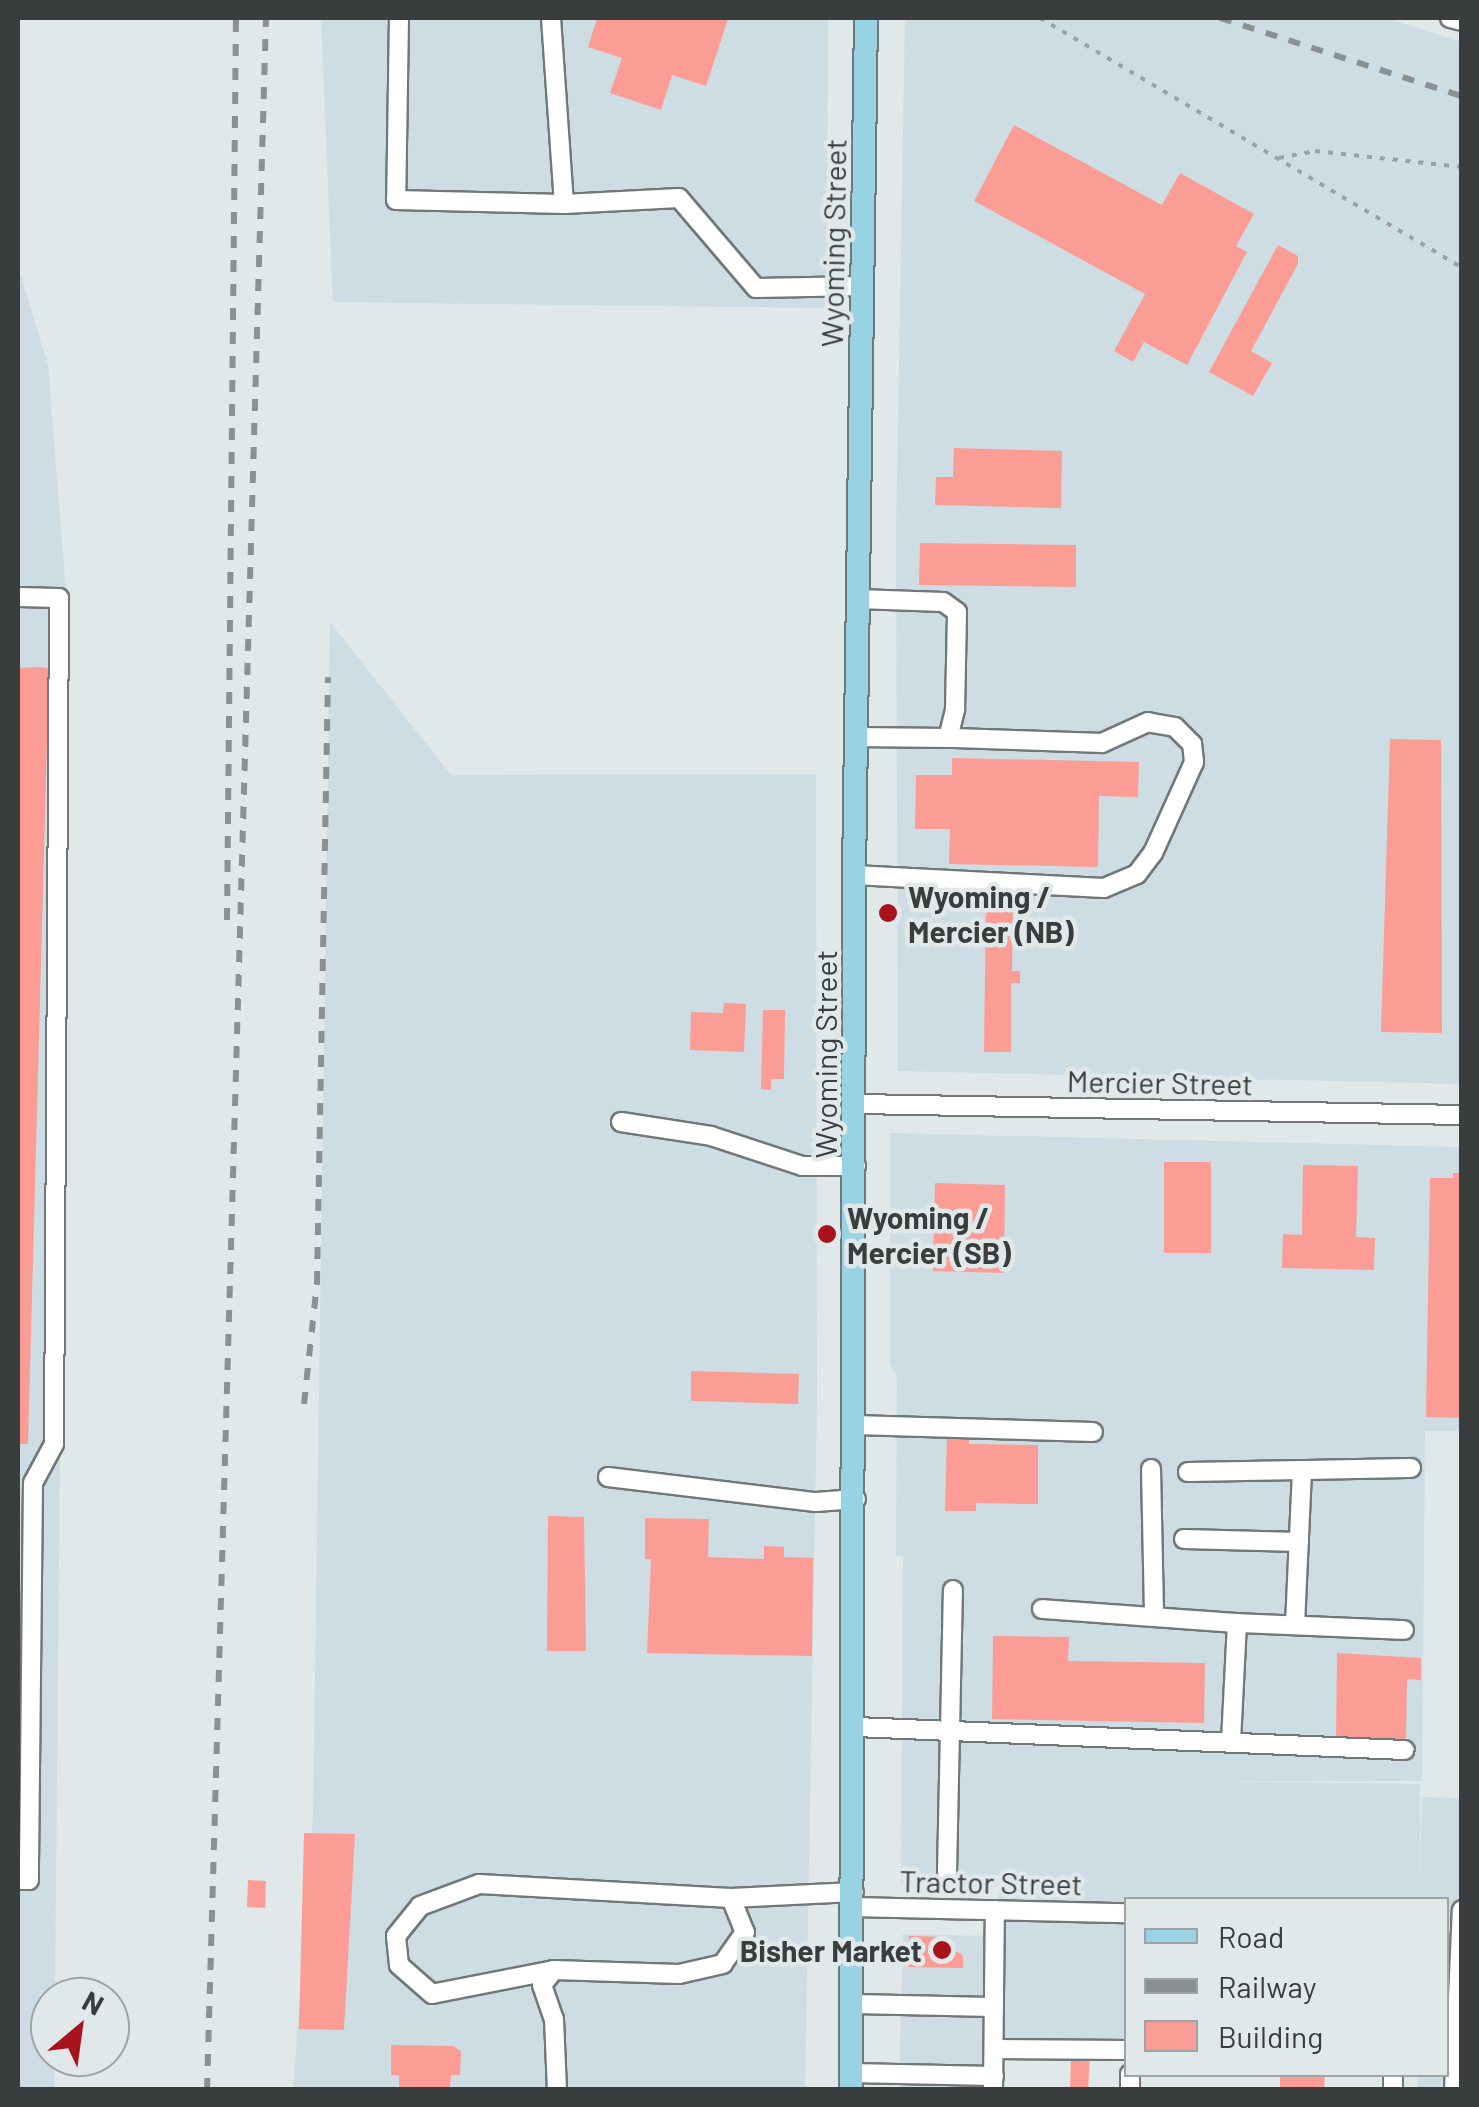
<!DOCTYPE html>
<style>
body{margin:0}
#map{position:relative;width:1479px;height:2107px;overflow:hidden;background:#e0e8ea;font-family:Barlow,sans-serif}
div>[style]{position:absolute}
.built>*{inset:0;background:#cddde3}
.building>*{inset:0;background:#fb9d95}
.path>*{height:4px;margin-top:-2px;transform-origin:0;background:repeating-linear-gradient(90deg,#9ca2a3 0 5px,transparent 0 13px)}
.roads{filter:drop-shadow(2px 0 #71787a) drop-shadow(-2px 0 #71787a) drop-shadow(0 2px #71787a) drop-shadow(0 -2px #71787a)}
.minor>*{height:18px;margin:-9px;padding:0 9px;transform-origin:9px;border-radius:9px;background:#fff}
.major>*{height:22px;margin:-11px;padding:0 11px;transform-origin:11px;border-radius:11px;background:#98d3e3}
.rail>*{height:6px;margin-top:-3px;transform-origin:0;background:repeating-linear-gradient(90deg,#8b9192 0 12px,transparent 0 24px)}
.dots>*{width:28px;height:28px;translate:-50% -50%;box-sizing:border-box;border:5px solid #e0e8ea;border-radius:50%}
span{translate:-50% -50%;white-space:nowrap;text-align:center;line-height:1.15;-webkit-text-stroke:9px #e0e8ea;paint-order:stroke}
.street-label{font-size:30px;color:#3a3d3e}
.poi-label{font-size:30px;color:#3a3d3e;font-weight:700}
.left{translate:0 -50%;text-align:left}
.right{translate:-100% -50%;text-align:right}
.frame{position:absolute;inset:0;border:20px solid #3a3d3e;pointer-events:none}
.legend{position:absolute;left:1124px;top:1897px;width:325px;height:180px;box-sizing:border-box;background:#e0e8ea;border:2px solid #9ea4a5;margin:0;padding:12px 18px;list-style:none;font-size:30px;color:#3a3d3e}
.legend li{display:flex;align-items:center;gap:20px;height:50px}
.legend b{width:50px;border:2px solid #9ea4a5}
.north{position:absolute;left:30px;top:1977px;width:100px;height:100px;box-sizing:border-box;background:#e0e8ea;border:2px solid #9ea4a5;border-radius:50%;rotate:29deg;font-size:28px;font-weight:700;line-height:40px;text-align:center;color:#3a3d3e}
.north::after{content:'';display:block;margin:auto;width:35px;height:45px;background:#a8121d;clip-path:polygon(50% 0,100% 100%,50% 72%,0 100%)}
</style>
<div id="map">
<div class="built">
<div style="clip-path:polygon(321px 18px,828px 18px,827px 308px,333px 302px)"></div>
<div style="clip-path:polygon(905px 18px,1386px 18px,1461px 42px,1461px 1084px,898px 1071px,896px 538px)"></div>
<div style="clip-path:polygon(18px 265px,48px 365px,68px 619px,54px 2090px,18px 2089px)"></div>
<div style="clip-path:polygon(330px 622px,451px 775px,816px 774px,817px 1399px,805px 2089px,293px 2090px,313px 1817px)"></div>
<div style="clip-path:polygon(890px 1133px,1461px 1147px,1461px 1431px,1425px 1431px,1422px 1781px,1200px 1781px,1420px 1784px,1420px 1882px,1422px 1797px,1461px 1798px,1461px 2089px,1417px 2089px,1418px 2075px,1446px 2074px,1446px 1900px,1126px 1900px,1126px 2041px,997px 2039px,998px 1886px,901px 1884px,903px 1557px,896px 1556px,897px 1378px,890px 1364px)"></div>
<div style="clip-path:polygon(903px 1934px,989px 1936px,986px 2089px,899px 2090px)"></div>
</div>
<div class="building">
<div style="clip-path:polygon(597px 18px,724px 18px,728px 19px,706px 86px,672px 75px,661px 110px,610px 93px,622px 58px,588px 47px)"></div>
<div style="clip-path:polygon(1014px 125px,1162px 205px,1180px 173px,1254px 214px,1236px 246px,1247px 252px,1187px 365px,1144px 342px,1133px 362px,1114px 351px,1145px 294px,974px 201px)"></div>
<div style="clip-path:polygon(1278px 245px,1298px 256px,1298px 264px,1251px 351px,1272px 363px,1253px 396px,1209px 372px)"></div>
<div style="clip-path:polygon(954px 448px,1062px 451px,1061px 508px,935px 505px,936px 477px,953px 477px)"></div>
<div style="clip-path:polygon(920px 543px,1076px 545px,1076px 587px,919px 585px)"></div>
<div style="clip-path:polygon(38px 667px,49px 668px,28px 1444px,18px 1444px,18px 668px)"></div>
<div style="clip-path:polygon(1390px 739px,1441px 740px,1442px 1033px,1381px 1032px)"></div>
<div style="clip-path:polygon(952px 758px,1139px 762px,1138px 797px,1099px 796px,1098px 867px,949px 864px,950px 829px,915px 829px,916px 775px,952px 775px)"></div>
<div style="clip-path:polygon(986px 901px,1013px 901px,1012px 971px,1020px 971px,1020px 983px,1011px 983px,1011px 1052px,984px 1052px)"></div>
<div style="clip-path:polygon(724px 1003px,746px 1004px,744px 1052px,690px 1050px,691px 1012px,723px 1013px)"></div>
<div style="clip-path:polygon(763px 1010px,785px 1010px,784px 1079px,771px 1079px,771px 1090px,761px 1089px)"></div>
<div style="clip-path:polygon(1164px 1162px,1211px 1162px,1211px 1253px,1164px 1253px)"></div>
<div style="clip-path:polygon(1303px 1165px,1358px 1166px,1356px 1237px,1375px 1238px,1374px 1270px,1282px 1268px,1283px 1234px,1302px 1235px)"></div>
<div style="clip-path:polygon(1453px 1173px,1462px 1173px,1462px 1418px,1426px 1417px,1430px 1178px,1453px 1178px)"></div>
<div style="clip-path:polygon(935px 1183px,1005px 1185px,1004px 1273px,933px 1271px)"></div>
<div style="clip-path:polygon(691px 1371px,799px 1374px,798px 1404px,691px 1401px)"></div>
<div style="clip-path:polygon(947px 1436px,969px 1437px,969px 1444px,1038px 1445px,1038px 1504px,976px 1503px,976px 1511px,945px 1511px)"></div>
<div style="clip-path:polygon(548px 1516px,584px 1517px,586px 1651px,547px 1651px)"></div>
<div style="clip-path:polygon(645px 1518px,709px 1519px,708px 1557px,764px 1559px,764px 1546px,784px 1547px,784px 1557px,813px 1558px,812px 1656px,647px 1653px,651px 1559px,645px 1559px)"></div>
<div style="clip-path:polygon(993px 1636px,1069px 1637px,1068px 1661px,1205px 1663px,1204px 1723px,992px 1719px)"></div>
<div style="clip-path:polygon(1337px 1653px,1421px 1658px,1421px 1680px,1407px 1679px,1406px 1741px,1336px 1740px)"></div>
<div style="clip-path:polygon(304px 1833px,355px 1834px,344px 2030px,299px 2029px)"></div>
<div style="clip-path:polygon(248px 1880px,266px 1881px,265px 1908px,247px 1907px)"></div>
<div style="clip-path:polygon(909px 1936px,945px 1937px,945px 1946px,963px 1955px,963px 1968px,908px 1967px)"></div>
<div style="clip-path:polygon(391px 2045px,453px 2046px,461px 2051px,460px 2075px,451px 2075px,450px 2090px,399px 2090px,399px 2075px,391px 2075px)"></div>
<div style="clip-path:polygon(1071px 2053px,1090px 2054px,1088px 2090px,1070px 2090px)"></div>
<div style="clip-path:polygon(1280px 2074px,1325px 2074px,1324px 2090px,1280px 2090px)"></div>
</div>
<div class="path">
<div style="left:1040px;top:18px;width:490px;rotate:30.6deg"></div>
<div style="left:1279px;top:158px;width:37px;rotate:-11deg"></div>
<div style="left:1315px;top:151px;width:148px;rotate:6.2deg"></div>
</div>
<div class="roads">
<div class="minor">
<div style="left:399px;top:18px;width:182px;rotate:90.9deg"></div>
<div style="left:396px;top:200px;width:168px;rotate:1.4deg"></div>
<div style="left:564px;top:204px;width:115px;rotate:-3deg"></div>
<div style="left:679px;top:198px;width:118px;rotate:49.5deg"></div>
<div style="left:756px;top:288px;width:106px;rotate:-1.1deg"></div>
<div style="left:551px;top:18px;width:186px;rotate:86deg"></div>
<div style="left:1450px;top:18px;width:12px;rotate:14deg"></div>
<div style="left:18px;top:597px;width:41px;rotate:1.4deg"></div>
<div style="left:59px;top:598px;width:846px;rotate:90.34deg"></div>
<div style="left:54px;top:1444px;width:44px;rotate:118.3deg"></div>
<div style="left:33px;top:1483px;width:397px;rotate:90.6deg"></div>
<div style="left:29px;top:1880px;width:11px;rotate:180deg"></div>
<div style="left:856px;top:737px;width:92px;rotate:0.6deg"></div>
<div style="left:948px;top:738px;width:30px;rotate:-76deg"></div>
<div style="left:955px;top:709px;width:97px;rotate:-88.8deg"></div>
<div style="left:957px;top:612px;width:17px;rotate:-144deg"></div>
<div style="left:943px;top:602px;width:85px;rotate:-178deg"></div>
<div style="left:854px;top:875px;width:250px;rotate:3deg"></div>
<div style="left:1104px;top:888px;width:36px;rotate:-23deg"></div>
<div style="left:1137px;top:874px;width:26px;rotate:-53deg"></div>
<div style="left:1153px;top:853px;width:100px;rotate:-65.7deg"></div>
<div style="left:1194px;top:762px;width:18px;rotate:-96deg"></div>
<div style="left:1192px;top:744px;width:24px;rotate:-135deg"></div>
<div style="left:1175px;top:727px;width:27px;rotate:-170deg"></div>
<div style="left:1148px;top:722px;width:51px;rotate:155.5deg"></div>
<div style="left:1102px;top:743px;width:154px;rotate:-178.1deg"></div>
<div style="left:857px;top:1104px;width:605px;rotate:1.04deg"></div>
<div style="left:621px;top:1122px;width:91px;rotate:8.8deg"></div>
<div style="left:711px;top:1136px;width:96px;rotate:18.2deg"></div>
<div style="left:802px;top:1166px;width:54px"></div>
<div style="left:855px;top:1425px;width:238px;rotate:1.7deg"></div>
<div style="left:1151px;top:1469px;width:148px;rotate:88.8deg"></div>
<div style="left:1188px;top:1472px;width:114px;rotate:-1deg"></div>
<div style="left:608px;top:1477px;width:209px;rotate:6.9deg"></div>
<div style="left:816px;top:1502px;width:40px;rotate:-4.3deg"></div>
<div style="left:1184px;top:1539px;width:115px;rotate:1.5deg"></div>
<div style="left:1042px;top:1609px;width:196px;rotate:4.1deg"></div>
<div style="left:1237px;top:1623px;width:119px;rotate:92.9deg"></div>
<div style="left:1237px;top:1623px;width:167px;rotate:2.4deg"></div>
<div style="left:1295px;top:1625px;width:155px;rotate:-87.4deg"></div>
<div style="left:1302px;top:1470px;width:109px;rotate:-1.1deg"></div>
<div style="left:856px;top:1727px;width:549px;rotate:2.4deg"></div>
<div style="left:947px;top:1873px;width:283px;rotate:-88.8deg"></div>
<div style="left:479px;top:1884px;width:252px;rotate:3.2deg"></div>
<div style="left:731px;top:1898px;width:37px;rotate:68deg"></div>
<div style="left:745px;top:1932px;width:39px;rotate:125deg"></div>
<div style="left:723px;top:1964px;width:45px;rotate:167.2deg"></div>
<div style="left:679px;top:1974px;width:125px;rotate:-178.2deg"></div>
<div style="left:554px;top:1970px;width:124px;rotate:168.9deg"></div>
<div style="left:432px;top:1994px;width:44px;rotate:-138.7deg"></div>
<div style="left:399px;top:1965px;width:29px;rotate:-96deg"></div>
<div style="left:396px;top:1936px;width:38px;rotate:-51deg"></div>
<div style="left:420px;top:1906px;width:63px;rotate:-20.4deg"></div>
<div style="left:731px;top:1898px;width:123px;rotate:-2.8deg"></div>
<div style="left:853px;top:1907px;width:273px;rotate:1.3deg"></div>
<div style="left:554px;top:1970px;width:19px;rotate:129deg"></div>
<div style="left:542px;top:1985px;width:36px;rotate:71deg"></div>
<div style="left:554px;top:2019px;width:71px;rotate:87.6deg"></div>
<div style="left:852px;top:2004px;width:142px;rotate:1.2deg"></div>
<div style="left:994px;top:2049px;width:132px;rotate:0.4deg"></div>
<div style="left:851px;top:2073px;width:143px;rotate:1.2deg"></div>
<div style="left:993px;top:2090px;width:180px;rotate:-89.4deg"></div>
<div style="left:1130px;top:2090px;width:16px;rotate:-90deg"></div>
<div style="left:1393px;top:2090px;width:16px;rotate:-90deg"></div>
<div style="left:1454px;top:2090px;width:180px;rotate:-87.5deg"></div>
</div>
<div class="major">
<div style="left:851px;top:2090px;width:1215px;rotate:-89.86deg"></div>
<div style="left:854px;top:875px;width:857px;rotate:-89.2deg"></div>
</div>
</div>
<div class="rail">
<div style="left:1220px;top:18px;width:254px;rotate:17.9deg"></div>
<div style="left:227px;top:920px;width:902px;rotate:-89.43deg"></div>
<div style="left:304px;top:1404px;width:122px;rotate:-83.9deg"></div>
<div style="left:317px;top:1283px;width:606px;rotate:-88.96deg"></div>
<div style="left:207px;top:2090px;width:2073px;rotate:-88.37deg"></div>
</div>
<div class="dots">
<div style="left:888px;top:913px;background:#a8121d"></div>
<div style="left:827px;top:1234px;background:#a8121d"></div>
<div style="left:942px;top:1950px;background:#a8121d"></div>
</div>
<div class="street-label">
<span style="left:833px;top:243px;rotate:-89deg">Wyoming Street</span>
<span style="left:825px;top:1054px;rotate:-90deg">Wyoming Street</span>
<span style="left:1160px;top:1082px;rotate:1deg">Mercier Street</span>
<span style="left:991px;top:1882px;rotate:1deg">Tractor Street</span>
</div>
<div class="poi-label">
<span class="left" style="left:908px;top:913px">Wyoming /<br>Mercier (NB)</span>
<span class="left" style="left:847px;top:1234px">Wyoming /<br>Mercier (SB)</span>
<span class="right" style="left:922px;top:1950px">Bisher Market</span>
</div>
<div class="frame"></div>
<ul class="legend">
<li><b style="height:12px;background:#98d3e3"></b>Road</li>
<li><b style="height:12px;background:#8b9192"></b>Railway</li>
<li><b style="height:28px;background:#fb9d95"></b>Building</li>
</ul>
<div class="north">N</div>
</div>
